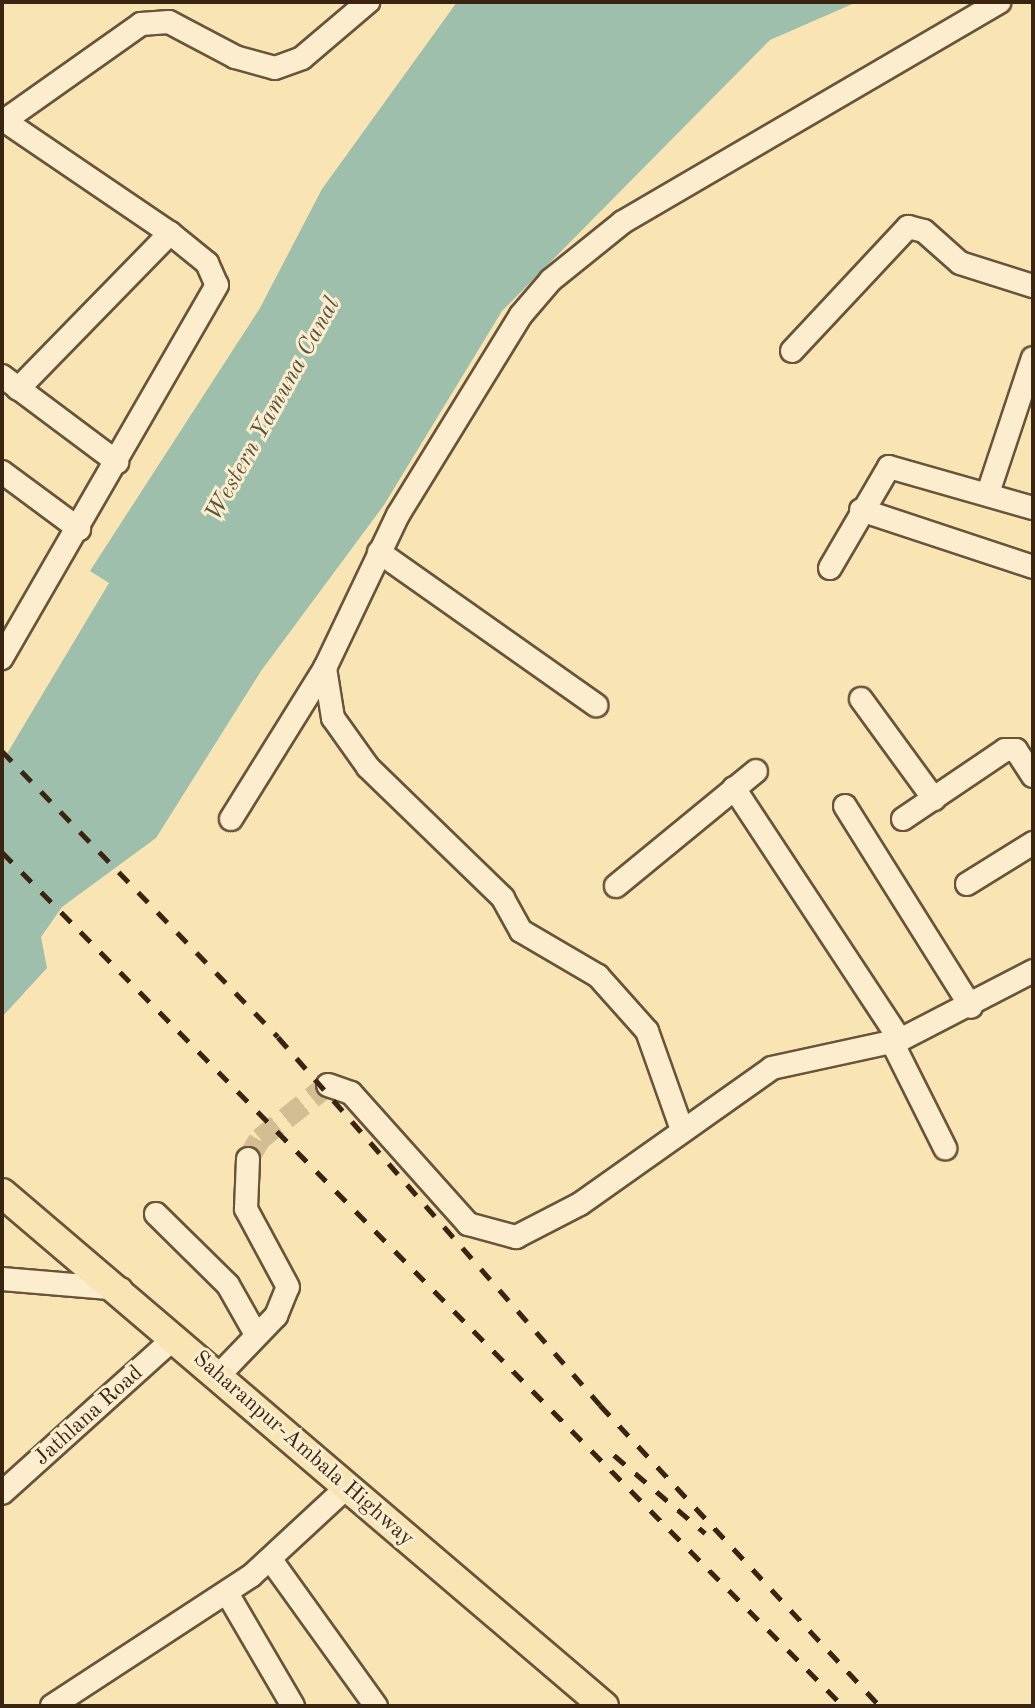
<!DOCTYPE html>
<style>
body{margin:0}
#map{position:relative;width:1035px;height:1708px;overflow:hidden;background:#f9e4b4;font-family:"Old Standard TT",serif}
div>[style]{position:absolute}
.water>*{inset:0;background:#9ebfac}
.minor-tunnel>*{height:22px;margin-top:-11px;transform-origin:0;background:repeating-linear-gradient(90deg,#d3be94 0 22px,transparent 0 33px)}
.roads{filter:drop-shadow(2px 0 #69543a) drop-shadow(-2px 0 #69543a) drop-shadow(0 2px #69543a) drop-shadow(0 -2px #69543a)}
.minor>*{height:22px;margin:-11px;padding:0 11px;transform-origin:11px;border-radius:11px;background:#fbedce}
.major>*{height:28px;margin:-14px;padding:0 14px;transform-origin:14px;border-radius:14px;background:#f9e4b4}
.rail>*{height:5px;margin-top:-2.5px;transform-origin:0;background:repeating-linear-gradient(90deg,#392412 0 14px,transparent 0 28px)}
span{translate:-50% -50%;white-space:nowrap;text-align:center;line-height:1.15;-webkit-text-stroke:6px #fbedce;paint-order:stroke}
.street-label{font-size:22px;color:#392412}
.water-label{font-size:24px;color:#575240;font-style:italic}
.frame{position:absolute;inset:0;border:4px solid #392412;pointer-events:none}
</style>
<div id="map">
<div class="water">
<div style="clip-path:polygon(457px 2px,857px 2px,770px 40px,502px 311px,384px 505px,261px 671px,156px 838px,62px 907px,41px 937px,47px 968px,2px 1017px,2px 762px,109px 583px,90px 571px,260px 308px,322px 189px)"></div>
</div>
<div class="minor-tunnel">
<div style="left:248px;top:1159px;width:23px;rotate:-59deg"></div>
<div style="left:260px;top:1139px;width:87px;rotate:-38.5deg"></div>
</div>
<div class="roads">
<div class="minor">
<div style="left:2px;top:119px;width:203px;rotate:34.2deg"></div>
<div style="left:170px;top:233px;width:48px;rotate:39deg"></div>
<div style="left:207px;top:263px;width:24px;rotate:66deg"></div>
<div style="left:217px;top:285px;width:431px;rotate:120deg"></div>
<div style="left:4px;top:121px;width:168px;rotate:-35.3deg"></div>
<div style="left:141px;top:24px;width:28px;rotate:-4deg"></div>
<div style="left:169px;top:22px;width:75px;rotate:27.9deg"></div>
<div style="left:235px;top:57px;width:41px;rotate:15.4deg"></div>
<div style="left:275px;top:68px;width:29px;rotate:-20deg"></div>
<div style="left:302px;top:58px;width:87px;rotate:-40.3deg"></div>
<div style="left:792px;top:351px;width:170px;rotate:-46.9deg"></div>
<div style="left:908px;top:227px;width:16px;rotate:14deg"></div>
<div style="left:924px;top:231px;width:48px;rotate:41.6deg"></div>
<div style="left:960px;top:263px;width:77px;rotate:17.5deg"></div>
<div style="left:2px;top:376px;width:144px;rotate:36.8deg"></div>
<div style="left:18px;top:389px;width:218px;rotate:-45.7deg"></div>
<div style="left:2px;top:472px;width:96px;rotate:36.5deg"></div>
<div style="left:988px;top:493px;width:142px;rotate:-71.6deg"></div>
<div style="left:861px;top:510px;width:181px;rotate:18.3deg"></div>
<div style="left:379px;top:552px;width:266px;rotate:35.2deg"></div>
<div style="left:830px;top:568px;width:117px;rotate:-59.7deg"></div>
<div style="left:889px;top:467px;width:150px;rotate:15.9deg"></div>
<div style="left:861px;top:699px;width:124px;rotate:53.9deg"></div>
<div style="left:734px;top:788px;width:302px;rotate:56.6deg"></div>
<div style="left:845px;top:806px;width:237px;rotate:57.9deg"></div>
<div style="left:231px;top:819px;width:178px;rotate:-58.1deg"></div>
<div style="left:903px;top:819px;width:123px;rotate:-34.1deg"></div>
<div style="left:1005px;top:750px;width:11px"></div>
<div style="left:1016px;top:750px;width:31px;rotate:57deg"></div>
<div style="left:967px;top:884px;width:78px;rotate:-31.8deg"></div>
<div style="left:616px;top:886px;width:181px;rotate:-39.4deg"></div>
<div style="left:892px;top:1042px;width:119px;rotate:63.4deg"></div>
<div style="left:328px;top:1085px;width:24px;rotate:19deg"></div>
<div style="left:351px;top:1093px;width:176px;rotate:48.2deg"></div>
<div style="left:468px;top:1224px;width:50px;rotate:15.2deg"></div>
<div style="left:516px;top:1237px;width:72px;rotate:-27.3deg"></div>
<div style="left:580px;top:1204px;width:235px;rotate:-35.3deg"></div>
<div style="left:772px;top:1068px;width:131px;rotate:-12.3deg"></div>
<div style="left:900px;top:1040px;width:150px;rotate:-27.4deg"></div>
<div style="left:681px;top:1127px;width:102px;rotate:-109.5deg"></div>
<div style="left:647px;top:1031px;width:74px;rotate:-131.7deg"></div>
<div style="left:598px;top:976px;width:89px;rotate:-149.7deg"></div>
<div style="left:521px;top:931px;width:38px;rotate:-119deg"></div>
<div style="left:503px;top:898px;width:188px;rotate:-135.9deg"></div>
<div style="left:368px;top:767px;width:60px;rotate:-125.5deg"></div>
<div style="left:333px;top:718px;width:51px;rotate:-99.1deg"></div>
<div style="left:325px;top:668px;width:170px;rotate:-64.5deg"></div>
<div style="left:398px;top:515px;width:235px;rotate:-58.4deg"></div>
<div style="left:521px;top:315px;width:46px;rotate:-49.4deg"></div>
<div style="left:551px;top:280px;width:92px;rotate:-38.9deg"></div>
<div style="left:623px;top:222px;width:436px;rotate:-30.3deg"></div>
<div style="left:156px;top:1214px;width:101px;rotate:44.6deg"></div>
<div style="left:228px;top:1285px;width:53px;rotate:60.5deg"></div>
<div style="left:2px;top:1279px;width:119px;rotate:4.8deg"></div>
<div style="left:220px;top:1374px;width:81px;rotate:-46deg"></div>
<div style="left:276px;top:1316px;width:31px;rotate:-68deg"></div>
<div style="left:288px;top:1287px;width:89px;rotate:-118.3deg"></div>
<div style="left:246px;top:1209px;width:50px;rotate:-87.7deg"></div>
<div style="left:2px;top:1493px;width:233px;rotate:-42deg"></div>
<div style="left:271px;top:1560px;width:180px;rotate:54.3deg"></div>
<div style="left:227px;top:1593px;width:131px;rotate:59.7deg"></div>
<div style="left:52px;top:1706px;width:238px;rotate:-33.2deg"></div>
<div style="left:251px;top:1576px;width:128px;rotate:-42.8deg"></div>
</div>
<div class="major">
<div style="left:2px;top:1193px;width:791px;rotate:40.44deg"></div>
</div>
</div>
<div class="rail">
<div style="left:2px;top:751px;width:397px;rotate:46deg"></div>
<div style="left:278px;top:1037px;width:489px;rotate:48.8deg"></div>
<div style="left:600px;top:1405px;width:411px;rotate:47.1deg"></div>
<div style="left:2px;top:852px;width:1199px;rotate:45.44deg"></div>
<div style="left:614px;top:1455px;width:120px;rotate:40.6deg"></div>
</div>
<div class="street-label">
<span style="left:89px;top:1416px;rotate:-42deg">Jathlana Road</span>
<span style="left:303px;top:1449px;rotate:41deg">Saharanpur-Ambala Highway</span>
</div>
<div class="water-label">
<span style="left:274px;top:410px;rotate:-61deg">Western Yamuna Canal</span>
</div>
<div class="frame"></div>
</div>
